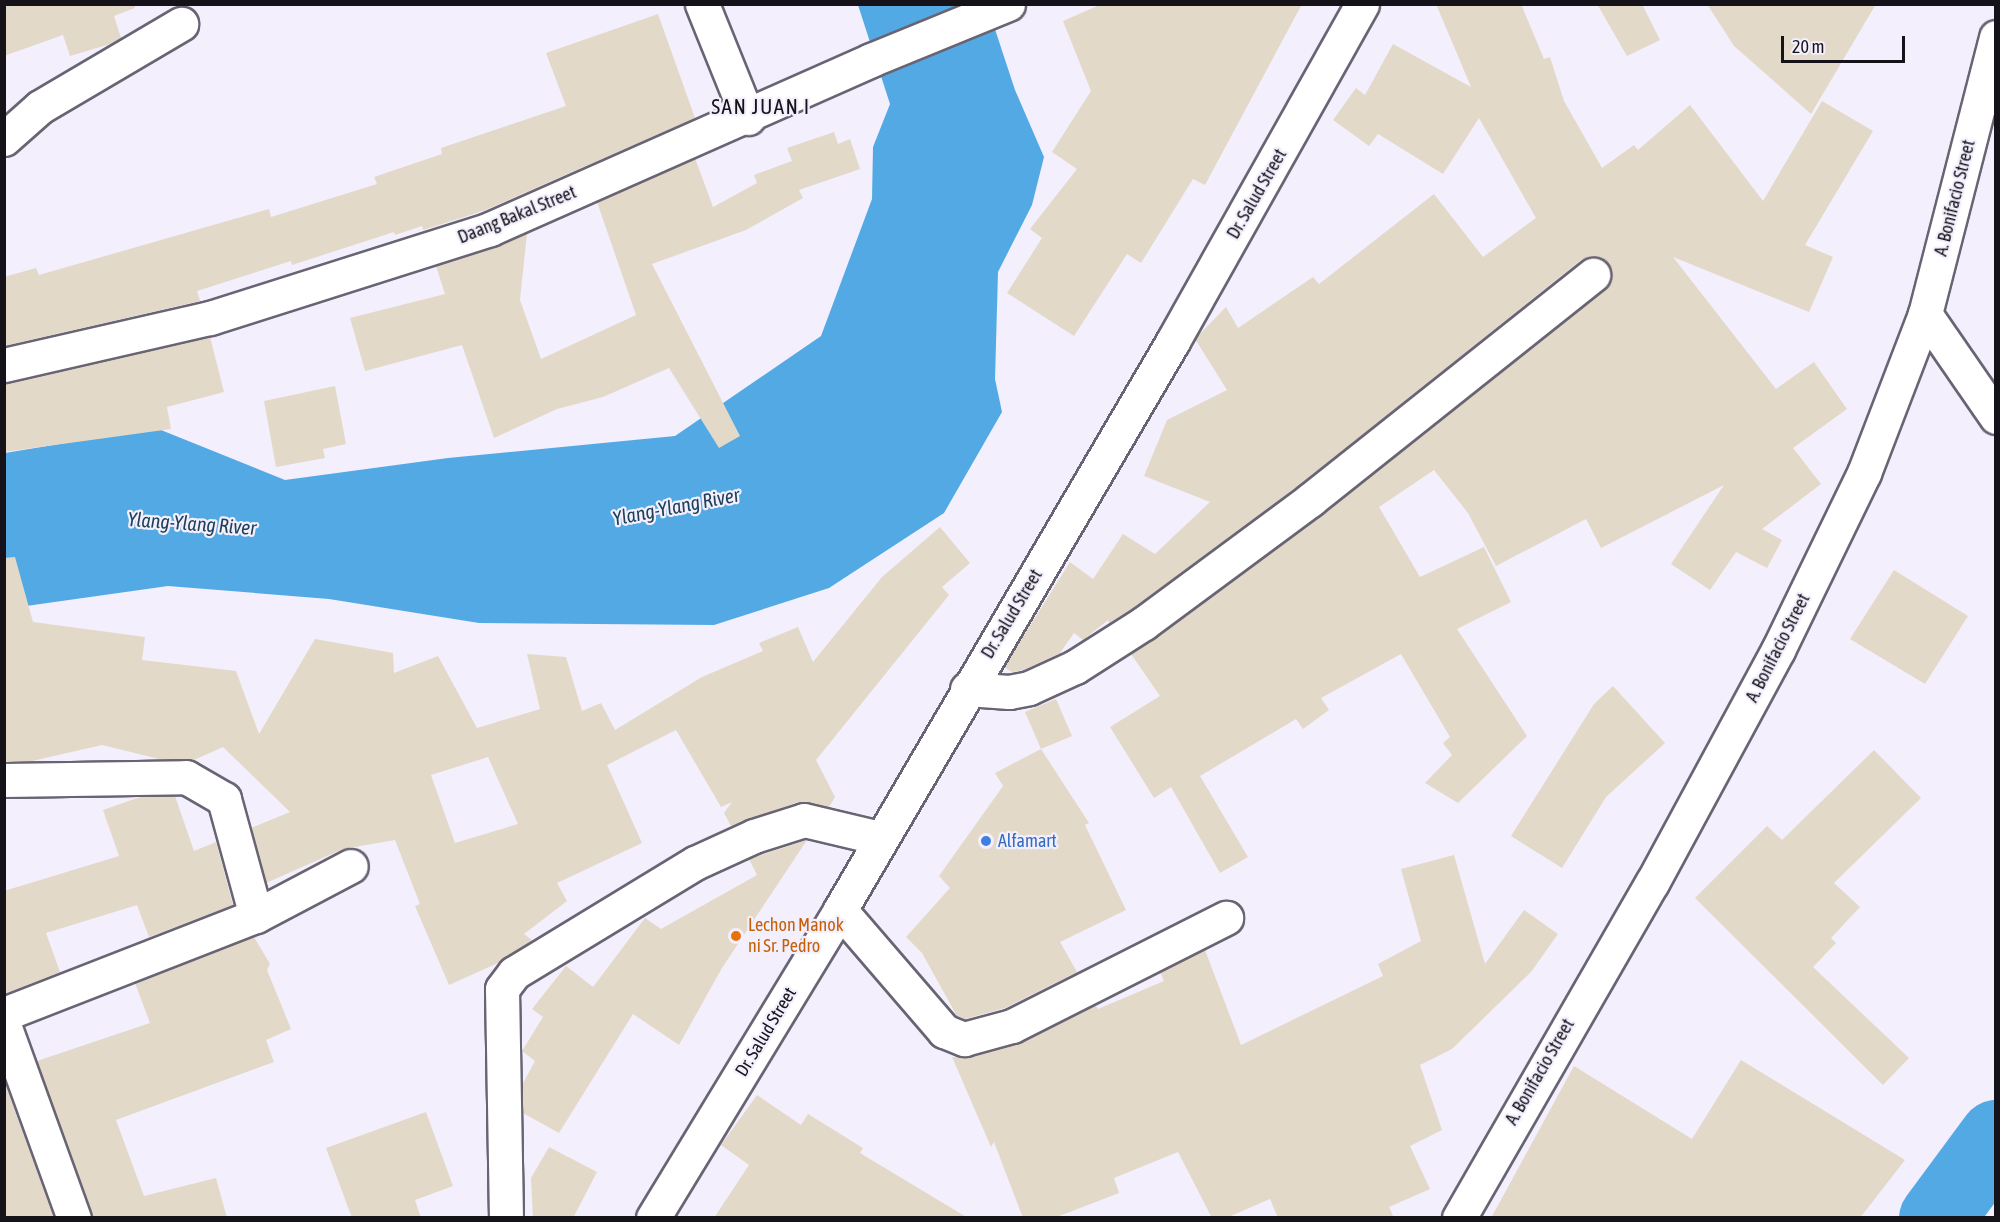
<!DOCTYPE html>
<style>
body{margin:0}
#map{position:relative;width:2000px;height:1222px;overflow:hidden;background:#f3effd;font-family:"Asap Condensed",sans-serif}
div>[style]{position:absolute}
.water>*{inset:0;background:#53a9e4}
.river>*{height:75px;margin:-37.5px;padding:0 37.5px;transform-origin:37.5px;border-radius:37.5px;background:#53a9e4}
.building>*{inset:0;background:#e3d9c9}
.roads{filter:drop-shadow(2px 0 #696473) drop-shadow(-2px 0 #696473) drop-shadow(0 2px #696473) drop-shadow(0 -2px #696473)}
.minor>*{height:33px;margin:-16.5px;padding:0 16.5px;transform-origin:16.5px;border-radius:16.5px;background:#fff}
.tertiary>*{height:33px;margin:-16.5px;padding:0 16.5px;transform-origin:16.5px;border-radius:16.5px;background:#fff}
.secondary>*{height:33px;margin:-16.5px;padding:0 16.5px;transform-origin:16.5px;border-radius:16.5px;background:#fff}
.dots>*{width:16px;height:16px;translate:-50% -50%;box-sizing:border-box;border:3px solid #f3effd;border-radius:50%}
span{translate:-50% -50%;white-space:nowrap;text-align:center;line-height:1.15;-webkit-text-stroke:4.5px #f3effd;paint-order:stroke}
.street-label{font-size:18px;color:#151319}
.shop-label{font-size:18px;color:#366cbe}
.left{translate:0 -50%;text-align:left}
.food-label{font-size:18px;color:#c56008}
.water-label{font-size:20px;color:#1d415a;font-style:italic}
.quarter-label{font-size:21px;color:#151319;letter-spacing:1.5px}
.frame{position:absolute;inset:0;border:6px solid #151319;pointer-events:none}
.scale{position:absolute;left:1781px;top:36px;width:124px;height:27px;box-sizing:border-box;border:3px solid #151319;border-top:0;padding-left:8px;font-size:18px;line-height:21px;white-space:nowrap;color:#151319;-webkit-text-stroke:4px #f3effd;paint-order:stroke}
</style>
<div id="map">
<div class="water">
<div style="clip-path:polygon(858px 5px,987px 5px,1015px 90px,1044px 157px,1032px 205px,998px 272px,995px 379px,1002px 412px,944px 513px,829px 588px,714px 625px,479px 623px,329px 599px,168px 586px,5px 609px,5px 453px,156px 428px,285px 480px,448px 458px,675px 436px,821px 336px,872px 199px,873px 147px,890px 104px)"></div>
</div>
<div class="river">
<div style="left:1936px;top:1218px;width:101px;rotate:-53.5deg"></div>
</div>
<div class="building">
<div style="clip-path:polygon(4px 4px,134px 4px,135px 8px,114px 16px,121px 38px,110px 44px,70px 56px,63px 35px,4px 56px)"></div>
<div style="clip-path:polygon(1102px 4px,1302px 4px,1205px 185px,1193px 179px,1141px 263px,1127px 254px,1074px 336px,1007px 293px,1042px 238px,1030px 229px,1077px 169px,1052px 152px,1091px 91px,1063px 21px)"></div>
<div style="clip-path:polygon(1436px 4px,1521px 4px,1544px 59px,1550px 57px,1564px 101px,1602px 168px,1634px 145px,1638px 150px,1690px 105px,1763px 201px,1822px 101px,1873px 131px,1805px 245px,1833px 257px,1809px 312px,1673px 257px,1776px 389px,1814px 362px,1847px 409px,1793px 448px,1821px 484px,1762px 529px,1782px 540px,1767px 568px,1736px 552px,1710px 590px,1671px 564px,1724px 485px,1601px 548px,1586px 519px,1496px 566px,1468px 513px,1434px 470px,1379px 507px,1420px 577px,1484px 547px,1511px 602px,1457px 629px,1527px 736px,1458px 803px,1425px 783px,1452px 755px,1443px 743px,1450px 737px,1401px 654px,1321px 698px,1329px 710px,1303px 729px,1296px 719px,1200px 776px,1248px 857px,1220px 873px,1171px 787px,1154px 798px,1110px 727px,1160px 696px,1131px 654px,1321px 515px,1605px 290px,1612px 273px,1607px 263px,1591px 256px,1581px 260px,1299px 485px,1133px 608px,1109px 623px,1108px 620px,1083px 640px,1074px 633px,1060px 653px,1023px 670px,1012px 672px,1004px 667px,1070px 562px,1093px 579px,1123px 534px,1155px 554px,1210px 502px,1144px 476px,1167px 420px,1227px 390px,1195px 339px,1226px 307px,1238px 328px,1313px 277px,1319px 284px,1434px 194px,1483px 257px,1536px 218px,1479px 118px,1443px 174px,1378px 134px,1369px 146px,1333px 120px,1356px 88px,1365px 95px,1393px 44px,1471px 87px)"></div>
<div style="clip-path:polygon(1597px 4px,1642px 4px,1660px 40px,1627px 56px)"></div>
<div style="clip-path:polygon(1707px 4px,1876px 4px,1811px 114px,1734px 46px)"></div>
<div style="clip-path:polygon(658px 14px,695px 118px,483px 211px,423px 230px,422px 226px,395px 235px,394px 232px,292px 265px,291px 261px,197px 291px,200px 301px,4px 346px,4px 277px,36px 268px,39px 275px,269px 209px,271px 217px,377px 184px,374px 177px,442px 154px,441px 148px,566px 106px,546px 53px)"></div>
<div style="clip-path:polygon(834px 132px,838px 144px,850px 139px,860px 169px,799px 190px,803px 198px,746px 230px,652px 264px,740px 436px,719px 448px,669px 368px,603px 397px,557px 409px,494px 438px,462px 345px,365px 371px,350px 318px,445px 294px,436px 266px,527px 233px,520px 300px,541px 359px,636px 315px,597px 202px,695px 158px,713px 207px,757px 183px,754px 175px,792px 161px,787px 148px)"></div>
<div style="clip-path:polygon(210px 337px,224px 392px,167px 407px,171px 429px,4px 452px,4px 383px)"></div>
<div style="clip-path:polygon(335px 386px,346px 444px,323px 449px,325px 458px,276px 467px,264px 401px)"></div>
<div style="clip-path:polygon(evenodd,940px 527px,970px 563px,942px 587px,949px 595px,816px 760px,835px 797px,829px 807px,798px 802px,731px 826px,724px 813px,732px 802px,721px 807px,676px 730px,607px 765px,642px 843px,557px 883px,567px 901px,524px 934px,532px 940px,498px 963px,449px 985px,415px 906px,420px 904px,395px 840px,343px 849px,266px 883px,251px 828px,290px 812px,223px 747px,194px 760px,159px 759px,102px 745px,32px 761px,4px 761px,4px 558px,15px 557px,33px 622px,145px 637px,142px 660px,236px 671px,259px 734px,315px 639px,393px 653px,394px 673px,438px 656px,477px 728px,540px 709px,527px 654px,566px 657px,582px 711px,601px 703px,615px 730px,702px 677px,763px 651px,759px 643px,798px 627px,813px 662px,882px 577px,940px 527px,488px 757px,518px 824px,455px 843px,431px 775px,488px 757px)"></div>
<div style="clip-path:polygon(1894px 570px,1968px 616px,1925px 684px,1850px 639px)"></div>
<div style="clip-path:polygon(1613px 686px,1665px 743px,1606px 797px,1562px 868px,1511px 836px,1594px 704px)"></div>
<div style="clip-path:polygon(1056px 699px,1072px 736px,1041px 749px,1025px 712px)"></div>
<div style="clip-path:polygon(1041px 749px,1089px 823px,1085px 825px,1126px 910px,1060px 942px,1077px 972px,1005px 1008px,965px 1019px,957px 1016px,922px 953px,906px 937px,950px 888px,939px 876px,1003px 786px,995px 773px)"></div>
<div style="clip-path:polygon(1874px 750px,1921px 798px,1834px 883px,1860px 907px,1831px 938px,1836px 943px,1813px 967px,1909px 1058px,1883px 1085px,1695px 898px,1767px 826px,1782px 840px)"></div>
<div style="clip-path:polygon(143px 796px,175px 796px,194px 851px,216px 842px,233px 905px,149px 937px,137px 905px,46px 933px,60px 972px,4px 994px,4px 891px,119px 856px,103px 810px)"></div>
<div style="clip-path:polygon(807px 840px,722px 968px,679px 1045px,633px 1014px,559px 1133px,523px 1113px,522px 1085px,535px 1061px,522px 1051px,543px 1017px,532px 1009px,566px 966px,593px 987px,645px 918px,661px 929px,757px 875px,749px 859px)"></div>
<div style="clip-path:polygon(1454px 855px,1485px 964px,1524px 910px,1558px 934px,1531px 972px,1452px 1049px,1420px 1065px,1442px 1130px,1410px 1146px,1430px 1189px,1389px 1207px,1394px 1218px,1278px 1218px,1270px 1199px,1226px 1218px,1212px 1218px,1178px 1152px,1114px 1178px,1119px 1193px,1054px 1218px,1023px 1218px,994px 1142px,991px 1147px,952px 1057px,969px 1057px,1020px 1043px,1095px 1005px,1098px 1009px,1164px 981px,1160px 972px,1205px 950px,1241px 1045px,1383px 976px,1378px 964px,1421px 941px,1401px 869px)"></div>
<div style="clip-path:polygon(254px 937px,270px 964px,267px 970px,291px 1029px,266px 1040px,274px 1062px,116px 1120px,144px 1196px,216px 1178px,227px 1218px,92px 1218px,37px 1061px,150px 1023px,135px 983px)"></div>
<div style="clip-path:polygon(1741px 1060px,1905px 1160px,1860px 1218px,1491px 1218px,1574px 1066px,1692px 1139px)"></div>
<div style="clip-path:polygon(4px 1081px,54px 1218px,4px 1218px)"></div>
<div style="clip-path:polygon(757px 1095px,801px 1125px,808px 1114px,863px 1148px,860px 1153px,968px 1218px,714px 1218px,749px 1165px,721px 1145px)"></div>
<div style="clip-path:polygon(426px 1112px,453px 1186px,415px 1200px,421px 1218px,352px 1218px,326px 1148px)"></div>
<div style="clip-path:polygon(549px 1147px,597px 1172px,573px 1218px,533px 1218px,531px 1178px)"></div>
</div>
<div class="roads">
<div class="minor">
<div style="left:4px;top:139px;width:48px;rotate:-41.6deg"></div>
<div style="left:40px;top:107px;width:164px;rotate:-30.5deg"></div>
<div style="left:967px;top:689px;width:42px;rotate:4.1deg"></div>
<div style="left:1009px;top:692px;width:20px;rotate:-11deg"></div>
<div style="left:1029px;top:688px;width:51px;rotate:-24.5deg"></div>
<div style="left:1075px;top:667px;width:82px;rotate:-32.5deg"></div>
<div style="left:1144px;top:623px;width:207px;rotate:-36.5deg"></div>
<div style="left:1310px;top:500px;width:362px;rotate:-38.5deg"></div>
<div style="left:4px;top:780px;width:182px;rotate:-0.9deg"></div>
<div style="left:186px;top:777px;width:44px;rotate:30.1deg"></div>
<div style="left:224px;top:799px;width:121px;rotate:74.7deg"></div>
<div style="left:840px;top:910px;width:160px;rotate:49.3deg"></div>
<div style="left:944px;top:1031px;width:22px;rotate:22deg"></div>
<div style="left:964px;top:1039px;width:50px;rotate:-15.2deg"></div>
<div style="left:1012px;top:1026px;width:240px;rotate:-26.8deg"></div>
<div style="left:4px;top:1014px;width:270px;rotate:-21.3deg"></div>
<div style="left:256px;top:916px;width:107px;rotate:-27.8deg"></div>
<div style="left:4px;top:1025px;width:205px;rotate:70.1deg"></div>
<div style="left:506px;top:1218px;width:229px;rotate:-91deg"></div>
<div style="left:502px;top:989px;width:20px;rotate:-53deg"></div>
<div style="left:514px;top:973px;width:212px;rotate:-31.3deg"></div>
<div style="left:695px;top:863px;width:65px;rotate:-24.6deg"></div>
<div style="left:754px;top:836px;width:52px;rotate:-17.7deg"></div>
<div style="left:804px;top:820px;width:78px;rotate:13.3deg"></div>
</div>
<div class="tertiary">
<div style="left:702px;top:4px;width:123px;rotate:68deg"></div>
<div style="left:4px;top:365px;width:211px;rotate:-12.9deg"></div>
<div style="left:210px;top:318px;width:294px;rotate:-17.6deg"></div>
<div style="left:490px;top:229px;width:417px;rotate:-23.9deg"></div>
<div style="left:871px;top:60px;width:148px;rotate:-22.2deg"></div>
</div>
<div class="secondary">
<div style="left:1925px;top:314px;width:125px;rotate:55.4deg"></div>
<div style="left:653px;top:1218px;width:360px;rotate:-58.7deg"></div>
<div style="left:840px;top:910px;width:659px;rotate:-59.66deg"></div>
<div style="left:1173px;top:341px;width:386px;rotate:-60.7deg"></div>
<div style="left:1459px;top:1218px;width:387px;rotate:-60.1deg"></div>
<div style="left:1652px;top:883px;width:265px;rotate:-61.6deg"></div>
<div style="left:1778px;top:650px;width:197px;rotate:-64.1deg"></div>
<div style="left:1864px;top:473px;width:170px;rotate:-69deg"></div>
<div style="left:1925px;top:314px;width:286px;rotate:-75.6deg"></div>
</div>
</div>
<div class="dots">
<div style="left:986px;top:841px;background:#3f7fe0"></div>
<div style="left:736px;top:936px;background:#e8710a"></div>
</div>
<div class="street-label">
<span style="left:1257px;top:194px;rotate:-60deg">Dr. Salud Street</span>
<span style="left:1955px;top:198px;rotate:-76deg">A. Bonifacio Street</span>
<span style="left:517px;top:215px;rotate:-22deg">Daang Bakal Street</span>
<span style="left:1012px;top:614px;rotate:-59deg">Dr. Salud Street</span>
<span style="left:1778px;top:648px;rotate:-63deg">A. Bonifacio Street</span>
<span style="left:766px;top:1032px;rotate:-59deg">Dr. Salud Street</span>
<span style="left:1540px;top:1072px;rotate:-60deg">A. Bonifacio Street</span>
</div>
<div class="shop-label">
<span class="left" style="left:998px;top:841px">Alfamart</span>
</div>
<div class="food-label">
<span class="left" style="left:748px;top:936px">Lechon Manok<br>ni Sr. Pedro</span>
</div>
<div class="water-label">
<span style="left:676px;top:506px;rotate:-11deg">Ylang-Ylang River</span>
<span style="left:192px;top:523px;rotate:4deg">Ylang-Ylang River</span>
</div>
<div class="quarter-label">
<span style="left:761px;top:106px">SAN JUAN I</span>
</div>
<div class="frame"></div>
<div class="scale">20 m</div>
</div>
